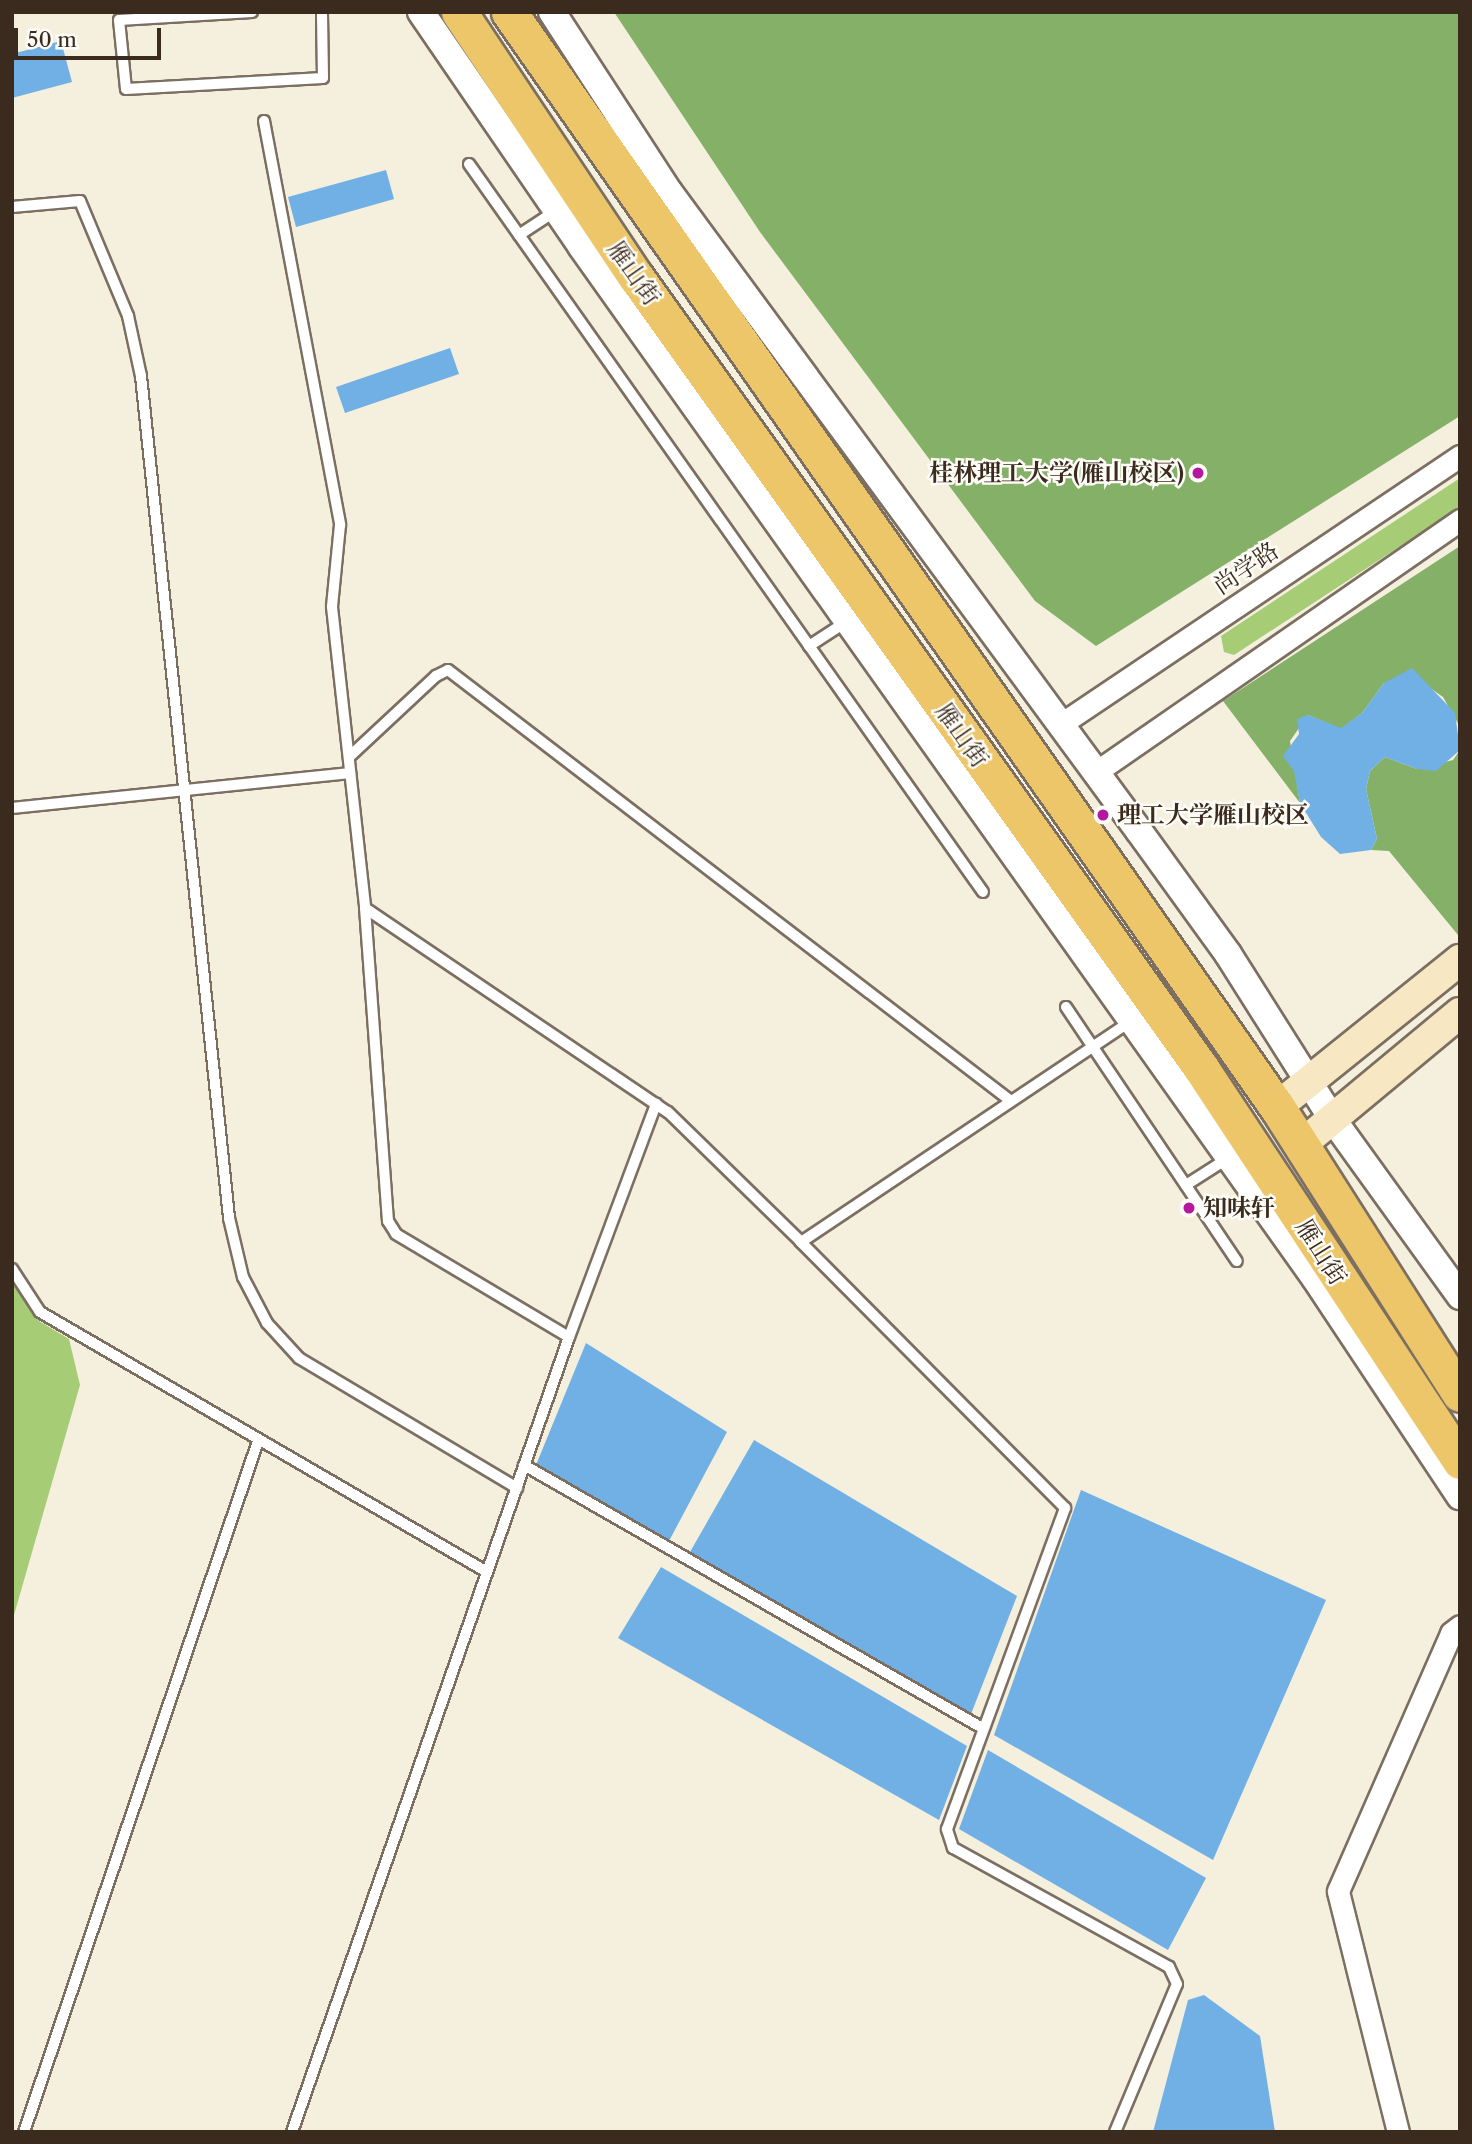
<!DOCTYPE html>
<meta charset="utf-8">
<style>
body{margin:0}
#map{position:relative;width:1472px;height:2144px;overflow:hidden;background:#f5efde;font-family:"Libre Caslon Text","Noto Serif SC",serif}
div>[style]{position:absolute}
.green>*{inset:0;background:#a6cc76}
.forest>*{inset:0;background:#84b067}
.water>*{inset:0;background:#71b0e4}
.roads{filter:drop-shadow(2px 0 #7c6f61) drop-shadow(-2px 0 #7c6f61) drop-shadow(0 2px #7c6f61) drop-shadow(0 -2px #7c6f61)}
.service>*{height:10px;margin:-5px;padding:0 5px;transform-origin:5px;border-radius:5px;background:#fff}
.minor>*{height:21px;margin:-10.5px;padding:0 10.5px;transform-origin:10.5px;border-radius:10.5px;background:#fff}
.tertiary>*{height:26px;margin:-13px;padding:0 13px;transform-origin:13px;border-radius:13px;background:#fff}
.secondary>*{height:30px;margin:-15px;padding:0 15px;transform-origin:15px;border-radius:15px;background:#f7e8c3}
.trunk>*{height:35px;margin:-17.5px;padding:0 17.5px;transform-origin:17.5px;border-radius:17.5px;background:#ecc669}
.dots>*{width:19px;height:19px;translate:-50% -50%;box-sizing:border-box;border:4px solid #fdfcf7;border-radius:50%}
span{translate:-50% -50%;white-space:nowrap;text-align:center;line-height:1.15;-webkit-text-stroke:5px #fdfcf7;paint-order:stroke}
.street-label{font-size:24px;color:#3b2a1e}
.poi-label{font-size:24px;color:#3b2a1e;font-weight:700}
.right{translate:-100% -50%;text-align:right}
.left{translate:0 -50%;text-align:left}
.frame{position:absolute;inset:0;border:14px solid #3b2a1e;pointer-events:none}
.scale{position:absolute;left:14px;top:28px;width:147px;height:32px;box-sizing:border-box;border:4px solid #3b2a1e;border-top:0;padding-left:9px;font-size:21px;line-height:24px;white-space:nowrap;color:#3b2a1e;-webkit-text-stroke:5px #fdfcf7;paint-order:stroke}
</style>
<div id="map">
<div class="green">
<div style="clip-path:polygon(1460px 478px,1460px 507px,1234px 655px,1224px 652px,1221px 636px)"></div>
<div style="clip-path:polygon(12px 1283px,39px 1321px,69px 1339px,80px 1385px,12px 1622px)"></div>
</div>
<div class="forest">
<div style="clip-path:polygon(614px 12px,1460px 12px,1460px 416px,1096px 646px,1035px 601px,760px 232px)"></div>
<div style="clip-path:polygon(1460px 546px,1460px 727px,1443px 697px,1423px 683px,1384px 683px,1362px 713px,1341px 729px,1308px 715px,1290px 741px,1300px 803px,1223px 701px)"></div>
<div style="clip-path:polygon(1460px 750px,1460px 934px,1458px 935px,1389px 851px,1371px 850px,1377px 839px,1366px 789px,1370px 771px,1385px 757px,1417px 769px,1453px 760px)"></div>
</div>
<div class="water">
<div style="clip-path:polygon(61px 41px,72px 82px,12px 98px,12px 54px)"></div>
<div style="clip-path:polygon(386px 170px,394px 199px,296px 227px,288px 197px)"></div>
<div style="clip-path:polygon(450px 348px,459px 374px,345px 413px,336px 387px)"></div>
<div style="clip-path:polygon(1412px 668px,1455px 713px,1460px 750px,1436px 771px,1417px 769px,1385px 757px,1370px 771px,1366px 789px,1377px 839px,1371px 850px,1340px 854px,1321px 837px,1300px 803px,1294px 771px,1283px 756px,1299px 734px,1297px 719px,1308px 715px,1341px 728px,1362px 713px,1384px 683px)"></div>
<div style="clip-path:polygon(586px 1343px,727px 1432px,669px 1541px,536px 1465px)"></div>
<div style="clip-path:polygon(754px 1440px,1017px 1596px,971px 1714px,690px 1552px)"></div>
<div style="clip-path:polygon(1081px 1490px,1326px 1600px,1213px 1860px,994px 1735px)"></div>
<div style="clip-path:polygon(661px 1567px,967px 1746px,939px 1820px,618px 1638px)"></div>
<div style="clip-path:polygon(988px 1750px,1206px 1878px,1168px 1950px,959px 1829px)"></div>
<div style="clip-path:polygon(1204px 1995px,1260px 2036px,1275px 2132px,1153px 2132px,1188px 2000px)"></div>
</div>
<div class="roads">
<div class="service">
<div style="left:252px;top:12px;width:133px;rotate:176.6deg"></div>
<div style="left:119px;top:20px;width:69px;rotate:84.2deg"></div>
<div style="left:126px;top:89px;width:197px;rotate:-3.2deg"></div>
<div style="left:323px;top:78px;width:66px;rotate:-90.9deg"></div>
<div style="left:264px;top:121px;width:411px;rotate:79.3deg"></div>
<div style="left:340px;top:525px;width:82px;rotate:95.6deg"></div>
<div style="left:332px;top:607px;width:303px;rotate:83.7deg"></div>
<div style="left:365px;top:908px;width:314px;rotate:85.8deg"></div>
<div style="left:388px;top:1221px;width:15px;rotate:58deg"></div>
<div style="left:396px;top:1234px;width:201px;rotate:30.8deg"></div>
<div style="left:569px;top:1337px;width:249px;rotate:-69.5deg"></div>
<div style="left:469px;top:164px;width:891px;rotate:54.78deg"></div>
<div style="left:12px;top:207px;width:68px;rotate:-5deg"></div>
<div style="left:80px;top:201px;width:125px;rotate:67.3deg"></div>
<div style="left:128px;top:316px;width:61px;rotate:77.8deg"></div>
<div style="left:141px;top:376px;width:847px;rotate:84.03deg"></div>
<div style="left:229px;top:1218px;width:61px;rotate:76.7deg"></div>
<div style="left:243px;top:1277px;width:52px;rotate:62.4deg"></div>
<div style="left:267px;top:1323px;width:47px;rotate:47.6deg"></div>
<div style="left:299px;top:1358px;width:254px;rotate:30.8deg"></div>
<div style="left:519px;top:235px;width:45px;rotate:-33.3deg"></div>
<div style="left:809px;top:646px;width:44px;rotate:-33deg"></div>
<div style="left:349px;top:757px;width:119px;rotate:-43deg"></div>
<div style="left:436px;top:676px;width:13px;rotate:-27deg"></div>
<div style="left:448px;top:670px;width:709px;rotate:37.44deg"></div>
<div style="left:12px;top:808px;width:340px;rotate:-5.9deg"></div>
<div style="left:365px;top:908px;width:365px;rotate:34deg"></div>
<div style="left:668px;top:1112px;width:186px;rotate:44.3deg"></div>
<div style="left:1066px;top:1007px;width:306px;rotate:56.1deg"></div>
<div style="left:1186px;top:1185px;width:52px;rotate:-32.5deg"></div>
<div style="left:12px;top:1269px;width:51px;rotate:56.9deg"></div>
<div style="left:40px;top:1312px;width:517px;rotate:30.18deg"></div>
<div style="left:524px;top:1465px;width:530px;rotate:29.85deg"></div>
<div style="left:24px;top:2132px;width:730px;rotate:-71.29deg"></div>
<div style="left:292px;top:2132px;width:842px;rotate:-70.79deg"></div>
<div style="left:1115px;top:2132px;width:160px;rotate:-67.3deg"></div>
<div style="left:1177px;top:1984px;width:19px;rotate:-115deg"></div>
<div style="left:1169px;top:1967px;width:247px;rotate:-151.1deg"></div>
<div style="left:953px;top:1848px;width:20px;rotate:-108deg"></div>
<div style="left:947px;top:1829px;width:342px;rotate:-69.8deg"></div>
<div style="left:1065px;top:1508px;width:375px;rotate:-134.8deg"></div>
<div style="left:801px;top:1242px;width:397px;rotate:-33.8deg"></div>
</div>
<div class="minor">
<div style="left:1061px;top:724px;width:481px;rotate:-33.9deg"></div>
<div style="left:1096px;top:772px;width:443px;rotate:-34.7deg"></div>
<div style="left:1398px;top:2132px;width:248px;rotate:-104deg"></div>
<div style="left:1338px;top:1891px;width:282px;rotate:-66.3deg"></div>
<div style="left:1451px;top:1633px;width:11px;rotate:-38deg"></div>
</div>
<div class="tertiary">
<div style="left:421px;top:12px;width:283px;rotate:55.6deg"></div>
<div style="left:581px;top:246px;width:1266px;rotate:54.58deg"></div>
<div style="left:1315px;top:1278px;width:262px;rotate:56.4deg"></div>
<div style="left:552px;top:12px;width:215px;rotate:57deg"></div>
<div style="left:669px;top:192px;width:793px;rotate:53.66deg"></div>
<div style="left:1139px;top:831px;width:152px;rotate:54.1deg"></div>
<div style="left:1228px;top:954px;width:193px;rotate:57.7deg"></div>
<div style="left:1331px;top:1117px;width:221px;rotate:54.2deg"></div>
</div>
<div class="secondary">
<div style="left:1277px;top:1107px;width:235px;rotate:-38.8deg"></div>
<div style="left:1302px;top:1144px;width:205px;rotate:-39.7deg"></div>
</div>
<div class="trunk">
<div style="left:459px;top:12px;width:319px;rotate:56.3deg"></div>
<div style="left:636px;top:277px;width:972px;rotate:54.46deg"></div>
<div style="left:1201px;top:1068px;width:471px;rotate:56.6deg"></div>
<div style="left:509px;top:12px;width:1337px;rotate:54.96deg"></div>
<div style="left:1277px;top:1107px;width:340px;rotate:57.5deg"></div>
</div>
</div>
<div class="dots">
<div style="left:1198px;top:473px;background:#b5179e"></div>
<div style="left:1103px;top:815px;background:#b5179e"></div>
<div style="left:1189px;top:1208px;background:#b5179e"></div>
</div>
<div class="street-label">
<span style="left:634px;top:273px;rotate:55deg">雁山街</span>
<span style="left:1246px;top:568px;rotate:-34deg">尚学路</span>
<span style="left:962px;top:735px;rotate:55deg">雁山街</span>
<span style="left:1321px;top:1252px;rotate:58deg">雁山街</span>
</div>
<div class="poi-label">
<span class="right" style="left:1184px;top:473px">桂林理工大学(雁山校区)</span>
<span class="left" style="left:1117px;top:815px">理工大学雁山校区</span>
<span class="left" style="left:1203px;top:1208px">知味轩</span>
</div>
<div class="frame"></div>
<div class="scale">50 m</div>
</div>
